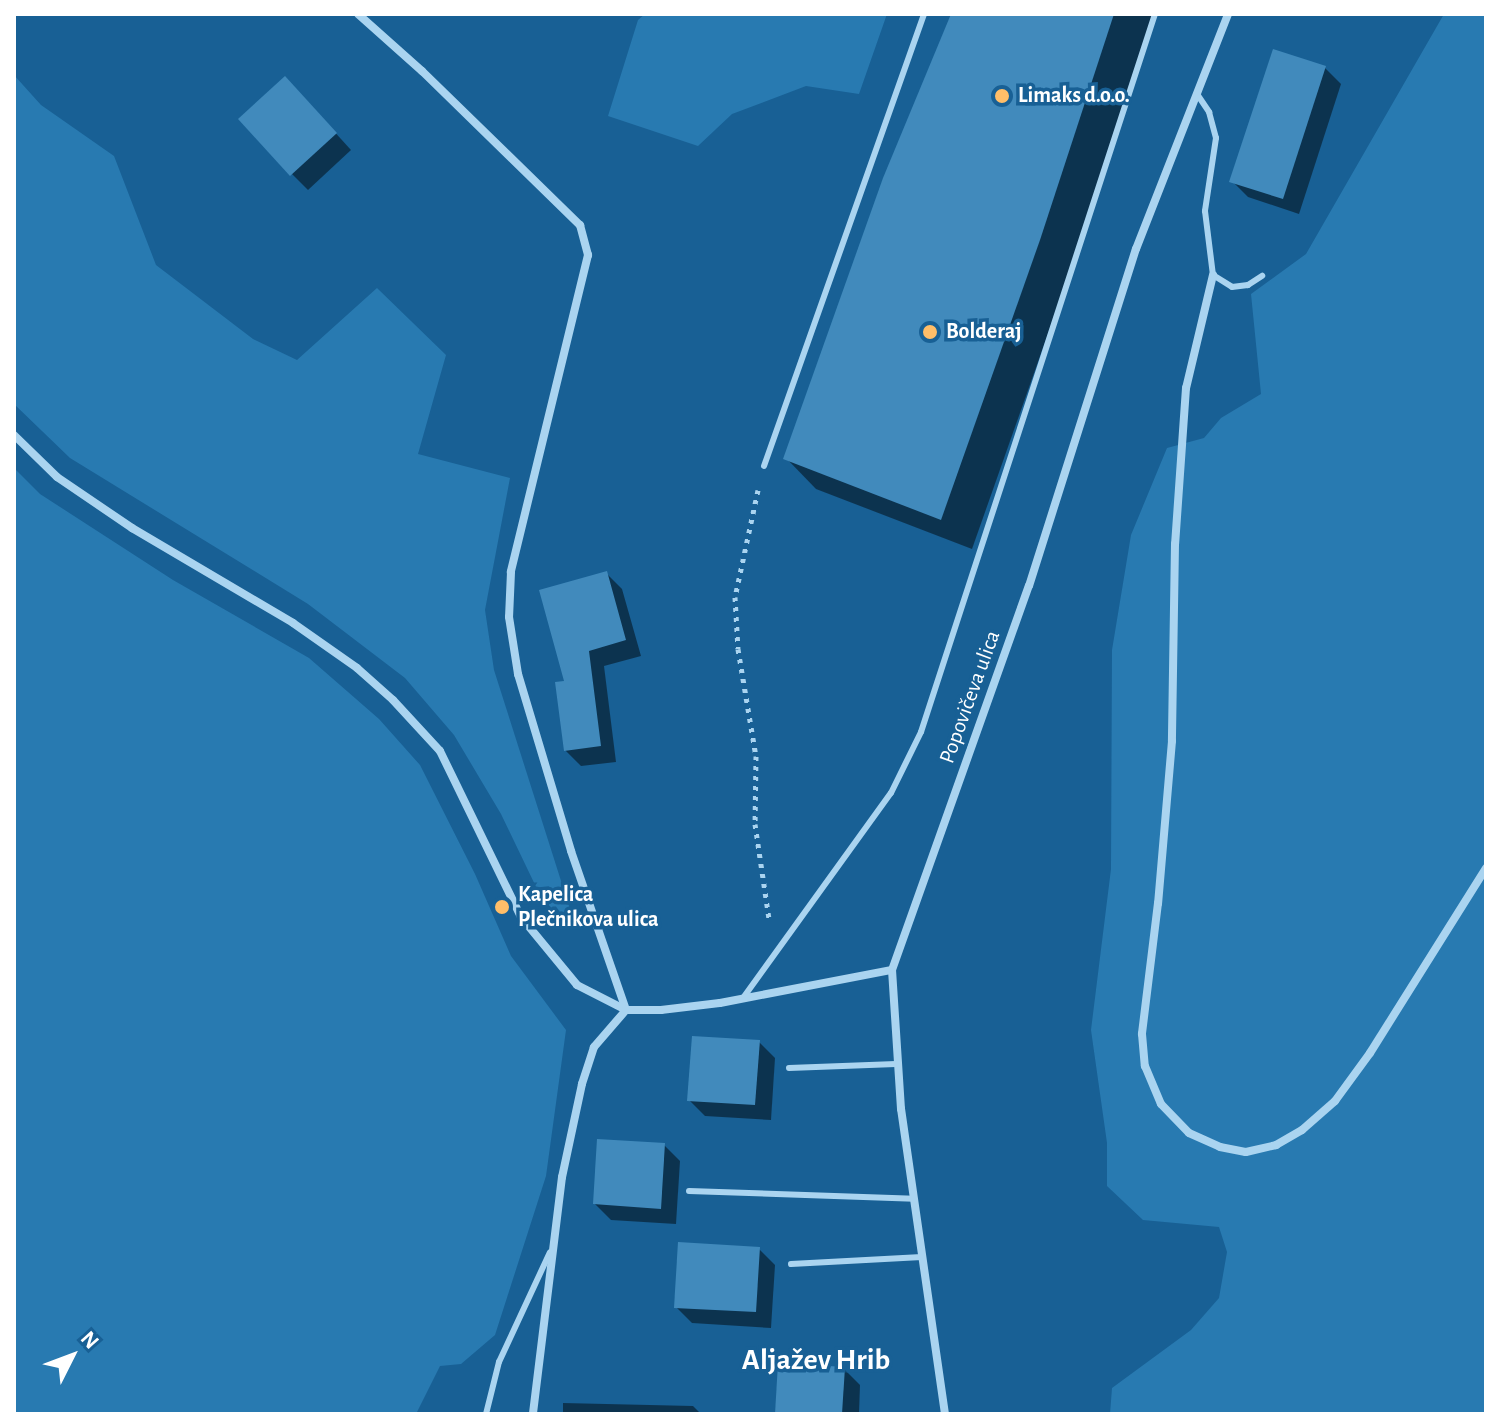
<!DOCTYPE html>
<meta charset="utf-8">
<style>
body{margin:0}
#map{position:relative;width:1500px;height:1428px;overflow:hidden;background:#186095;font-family:"Alegreya Sans",sans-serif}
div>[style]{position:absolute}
.green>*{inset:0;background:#287ab1}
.shadow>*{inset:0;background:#0007}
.building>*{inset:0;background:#418abc}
.path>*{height:5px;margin-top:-2.5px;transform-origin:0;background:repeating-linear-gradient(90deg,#aad4f0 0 4px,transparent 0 10px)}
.lane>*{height:6px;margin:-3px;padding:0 3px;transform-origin:3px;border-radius:3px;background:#aad4f0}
.street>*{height:8px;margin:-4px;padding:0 4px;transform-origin:4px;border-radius:4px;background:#aad4f0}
.dots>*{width:22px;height:22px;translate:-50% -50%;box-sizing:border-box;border:4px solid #186095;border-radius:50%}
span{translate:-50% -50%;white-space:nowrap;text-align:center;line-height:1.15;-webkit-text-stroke:7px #186095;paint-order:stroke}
.poi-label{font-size:22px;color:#fff;font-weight:700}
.left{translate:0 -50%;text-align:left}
.street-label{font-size:22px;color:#fff}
.district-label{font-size:30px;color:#fff;font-weight:700}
.frame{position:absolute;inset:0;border:16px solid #fff;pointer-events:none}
.north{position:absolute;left:32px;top:1316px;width:80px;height:80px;-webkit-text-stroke:6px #186095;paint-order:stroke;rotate:48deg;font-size:22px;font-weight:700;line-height:32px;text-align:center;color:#fff}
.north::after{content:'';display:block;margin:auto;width:28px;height:36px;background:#fff;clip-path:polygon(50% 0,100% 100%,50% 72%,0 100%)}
</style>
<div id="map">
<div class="green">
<div style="clip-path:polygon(645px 14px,887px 14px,859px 94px,806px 86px,732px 114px,698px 146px,608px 116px,638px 20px)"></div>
<div style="clip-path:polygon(1444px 14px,1486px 14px,1486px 1414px,1110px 1414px,1112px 1388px,1191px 1330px,1219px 1298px,1227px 1252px,1219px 1227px,1143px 1220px,1107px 1186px,1107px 1143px,1091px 1030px,1111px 869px,1112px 650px,1131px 535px,1167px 448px,1204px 438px,1221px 418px,1261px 394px,1251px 294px,1306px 254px)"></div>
<div style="clip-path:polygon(14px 75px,41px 105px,114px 156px,156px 265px,253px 339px,297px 360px,377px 288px,446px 355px,418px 454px,510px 478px,485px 610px,494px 670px,576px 928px,564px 925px,538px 891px,501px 814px,454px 735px,405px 678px,308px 604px,70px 458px,14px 404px)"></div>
<div style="clip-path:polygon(14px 468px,40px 494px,173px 580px,309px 658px,379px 719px,420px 765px,475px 874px,511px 956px,566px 1030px,546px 1176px,495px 1335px,461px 1364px,440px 1366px,416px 1414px,14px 1414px)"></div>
</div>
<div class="shadow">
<div style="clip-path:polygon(953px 14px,1154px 14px,1070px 271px,972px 549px,816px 489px,786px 458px)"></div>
<div style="clip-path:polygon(1274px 51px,1325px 68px,1341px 84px,1299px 214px,1248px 197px,1232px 181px)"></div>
<div style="clip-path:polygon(301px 95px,351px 150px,308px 190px,292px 174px)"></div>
<div style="clip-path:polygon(606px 573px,622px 589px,641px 656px,604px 666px,616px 762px,581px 766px,565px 750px,567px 683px)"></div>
<div style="clip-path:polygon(759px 1042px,775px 1058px,771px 1120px,705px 1116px,689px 1100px)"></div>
<div style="clip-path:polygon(664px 1145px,680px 1161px,676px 1224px,611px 1220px,595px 1204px)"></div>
<div style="clip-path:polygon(759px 1249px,775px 1265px,771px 1328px,692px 1323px,676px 1307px)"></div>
<div style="clip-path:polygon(844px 1369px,860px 1385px,859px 1414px,777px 1414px)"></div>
<div style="clip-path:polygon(563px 1403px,693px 1406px,701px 1414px,563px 1414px)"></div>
</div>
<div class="building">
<div style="clip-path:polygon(951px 14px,1114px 14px,1040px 240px,941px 520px,783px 459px,883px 178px)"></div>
<div style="clip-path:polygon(1273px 49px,1326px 66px,1283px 199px,1229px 182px)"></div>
<div style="clip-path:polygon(285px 76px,337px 133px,290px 176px,238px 119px)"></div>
<div style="clip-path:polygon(607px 571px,626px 640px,589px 651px,601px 746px,564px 751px,555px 682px,564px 681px,539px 590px)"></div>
<div style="clip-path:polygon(692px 1036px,760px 1040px,755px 1105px,687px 1101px)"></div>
<div style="clip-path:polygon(597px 1139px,665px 1143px,661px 1209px,593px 1204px)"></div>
<div style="clip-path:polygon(678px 1242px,760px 1247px,756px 1312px,674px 1308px)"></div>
<div style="clip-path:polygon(778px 1363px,845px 1367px,842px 1414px,775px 1414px)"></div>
</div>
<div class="path">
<div style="left:758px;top:490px;width:109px;rotate:102.1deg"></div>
<div style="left:735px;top:597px;width:52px;rotate:86.7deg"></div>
<div style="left:738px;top:649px;width:109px;rotate:80.5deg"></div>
<div style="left:756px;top:756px;width:68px;rotate:90.8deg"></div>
<div style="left:755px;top:824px;width:96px;rotate:81.6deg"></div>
</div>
<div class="lane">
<div style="left:1197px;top:94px;width:22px;rotate:56deg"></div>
<div style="left:1209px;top:112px;width:27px;rotate:75deg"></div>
<div style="left:1216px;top:138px;width:74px;rotate:98.6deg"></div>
<div style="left:1205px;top:211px;width:64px;rotate:82.9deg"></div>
<div style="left:1213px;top:275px;width:22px;rotate:32deg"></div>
<div style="left:1232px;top:287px;width:16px;rotate:-7deg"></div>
<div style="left:1248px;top:285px;width:17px;rotate:-33deg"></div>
<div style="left:764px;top:466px;width:479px;rotate:-70.5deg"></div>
<div style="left:743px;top:998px;width:253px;rotate:-54.2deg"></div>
<div style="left:891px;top:793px;width:68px;rotate:-63.8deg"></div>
<div style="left:921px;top:732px;width:755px;rotate:-71.95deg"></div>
<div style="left:789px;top:1068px;width:107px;rotate:-2.1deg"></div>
<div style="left:689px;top:1191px;width:225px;rotate:2deg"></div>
<div style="left:791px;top:1264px;width:131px;rotate:-3.1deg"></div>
<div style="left:486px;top:1414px;width:54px;rotate:-76deg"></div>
<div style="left:499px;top:1362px;width:121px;rotate:-65.1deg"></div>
</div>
<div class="street">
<div style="left:358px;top:14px;width:86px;rotate:41.7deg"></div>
<div style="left:422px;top:71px;width:221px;rotate:44.3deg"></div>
<div style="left:580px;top:225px;width:31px;rotate:75deg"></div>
<div style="left:588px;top:255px;width:326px;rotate:103.7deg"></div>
<div style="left:511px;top:572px;width:45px;rotate:92.5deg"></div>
<div style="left:509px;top:617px;width:58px;rotate:81deg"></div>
<div style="left:518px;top:674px;width:185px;rotate:73.3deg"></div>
<div style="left:571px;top:851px;width:168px;rotate:70.9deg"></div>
<div style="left:626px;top:1010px;width:49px;rotate:130.9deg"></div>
<div style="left:594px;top:1047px;width:39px;rotate:108deg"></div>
<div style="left:582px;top:1084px;width:95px;rotate:102.1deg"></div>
<div style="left:562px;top:1177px;width:239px;rotate:97deg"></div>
<div style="left:1213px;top:275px;width:116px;rotate:103.4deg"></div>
<div style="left:1186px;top:388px;width:156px;rotate:94deg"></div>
<div style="left:1175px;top:544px;width:197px;rotate:90.9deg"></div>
<div style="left:1172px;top:741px;width:163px;rotate:94.9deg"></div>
<div style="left:1158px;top:903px;width:132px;rotate:97deg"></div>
<div style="left:1142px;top:1034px;width:32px;rotate:85deg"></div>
<div style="left:1145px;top:1066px;width:41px;rotate:67.2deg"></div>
<div style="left:1161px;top:1104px;width:40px;rotate:46deg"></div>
<div style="left:1189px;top:1133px;width:34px;rotate:24deg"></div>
<div style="left:1220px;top:1147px;width:26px;rotate:11deg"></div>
<div style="left:1246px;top:1152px;width:31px;rotate:-13deg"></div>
<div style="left:1276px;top:1145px;width:30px;rotate:-30deg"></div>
<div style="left:1302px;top:1130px;width:44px;rotate:-41.3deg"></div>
<div style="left:1335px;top:1101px;width:59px;rotate:-53.9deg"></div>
<div style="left:1370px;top:1053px;width:218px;rotate:-57.9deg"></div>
<div style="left:14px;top:435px;width:60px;rotate:44.3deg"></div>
<div style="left:57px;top:477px;width:91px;rotate:34.2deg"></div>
<div style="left:132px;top:528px;width:187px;rotate:30.5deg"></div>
<div style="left:293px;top:623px;width:78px;rotate:35.1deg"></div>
<div style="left:357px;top:668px;width:48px;rotate:41.6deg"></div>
<div style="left:393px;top:700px;width:69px;rotate:47.3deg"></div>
<div style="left:440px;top:751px;width:185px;rotate:64deg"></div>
<div style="left:521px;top:917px;width:88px;rotate:50.5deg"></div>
<div style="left:577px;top:985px;width:55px;rotate:27deg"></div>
<div style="left:626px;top:1010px;width:35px"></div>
<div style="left:661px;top:1010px;width:59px;rotate:-6.8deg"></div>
<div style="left:720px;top:1003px;width:175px;rotate:-10.9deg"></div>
<div style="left:945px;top:1414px;width:308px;rotate:-98.2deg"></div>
<div style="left:901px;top:1109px;width:139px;rotate:-93.7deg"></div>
<div style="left:892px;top:970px;width:408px;rotate:-70.4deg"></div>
<div style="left:1029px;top:586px;width:354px;rotate:-72.4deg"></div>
<div style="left:1136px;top:249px;width:252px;rotate:-68.6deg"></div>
</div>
<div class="dots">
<div style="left:1002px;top:96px;background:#ffbe69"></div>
<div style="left:930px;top:332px;background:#ffbe69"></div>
<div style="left:502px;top:907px;background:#ffbe69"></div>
</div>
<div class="poi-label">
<span class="left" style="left:1018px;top:96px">Limaks d.o.o.</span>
<span class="left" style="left:946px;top:332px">Bolderaj</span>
<span class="left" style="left:518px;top:907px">Kapelica<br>Plečnikova ulica</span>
</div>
<div class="street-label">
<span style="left:970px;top:697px;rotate:-70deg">Popovičeva ulica</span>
</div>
<div class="district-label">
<span style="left:816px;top:1360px">Aljažev Hrib</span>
</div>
<div class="frame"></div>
<div class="north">N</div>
</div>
